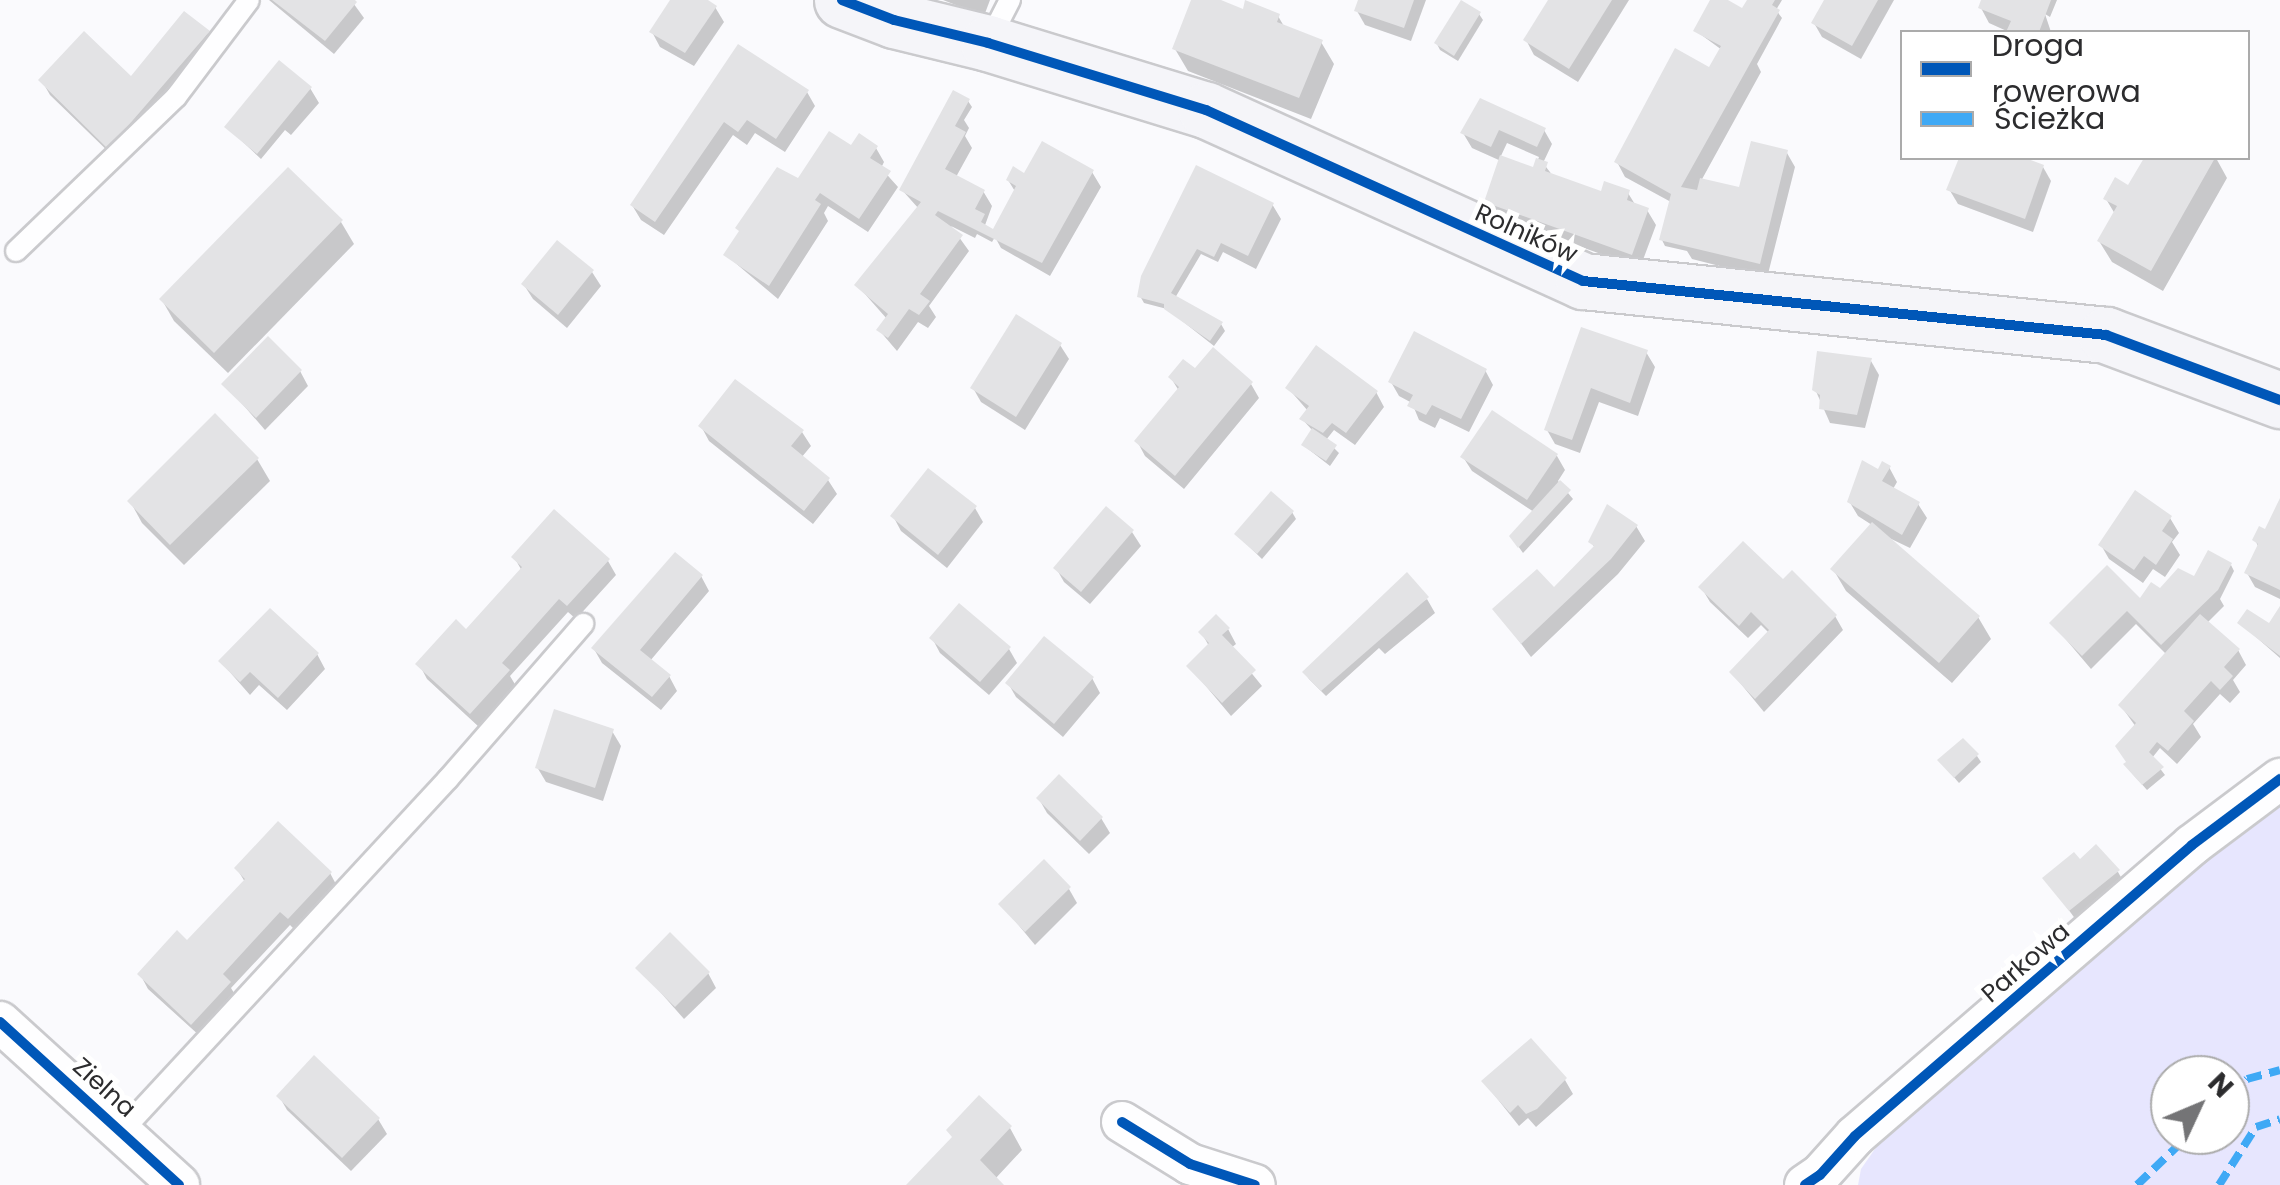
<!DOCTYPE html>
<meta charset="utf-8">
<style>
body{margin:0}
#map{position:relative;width:2280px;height:1185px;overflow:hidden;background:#fafafd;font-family:Poppins,sans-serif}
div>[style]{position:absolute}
.green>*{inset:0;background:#e7e6fe}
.shadow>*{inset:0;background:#0003}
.building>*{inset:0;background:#e3e3e5}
.roads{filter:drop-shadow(2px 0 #cacacd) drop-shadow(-2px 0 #cacacd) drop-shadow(0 2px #cacacd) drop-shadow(0 -2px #cacacd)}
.lane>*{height:20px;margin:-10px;padding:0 10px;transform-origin:10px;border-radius:10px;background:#fefeff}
.street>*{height:40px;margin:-20px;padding:0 20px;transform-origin:20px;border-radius:20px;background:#fefeff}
.secondary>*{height:55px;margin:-27.5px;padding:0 27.5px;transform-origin:27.5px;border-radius:27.5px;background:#f5f5f9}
.quiet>*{height:8px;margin-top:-4px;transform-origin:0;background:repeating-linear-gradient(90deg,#3fa9f5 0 15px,transparent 0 23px)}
.cycleway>*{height:10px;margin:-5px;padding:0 5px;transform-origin:5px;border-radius:5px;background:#0057b8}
span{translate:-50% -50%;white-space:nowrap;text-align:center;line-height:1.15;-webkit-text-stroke:10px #fff;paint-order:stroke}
.street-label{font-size:25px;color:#2c2c2e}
.legend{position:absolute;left:1900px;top:30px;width:350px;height:130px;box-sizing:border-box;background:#fff;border:2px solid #ababab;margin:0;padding:12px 18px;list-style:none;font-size:30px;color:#2c2c2e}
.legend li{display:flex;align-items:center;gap:20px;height:50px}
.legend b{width:50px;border:2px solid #ababab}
.north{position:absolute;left:2150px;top:1055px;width:100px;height:100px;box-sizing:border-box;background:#fff;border:2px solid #ababab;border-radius:50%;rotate:46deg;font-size:28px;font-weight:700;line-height:40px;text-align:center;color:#2c2c2e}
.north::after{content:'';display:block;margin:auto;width:35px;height:45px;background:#747476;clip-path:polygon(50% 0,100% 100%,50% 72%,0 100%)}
</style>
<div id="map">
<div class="green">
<div style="clip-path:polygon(evenodd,2280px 802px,2280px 1185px,1858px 1185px,1861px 1169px,1884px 1136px,2121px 928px,2280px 802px,2170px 1075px,2230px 1075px,2230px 1135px,2170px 1135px,2170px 1075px)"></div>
</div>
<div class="shadow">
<div style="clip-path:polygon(269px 0,351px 0,364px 18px,334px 54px)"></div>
<div style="clip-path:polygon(673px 0,703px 0,715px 7px,724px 22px,694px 66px,660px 47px,652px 32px)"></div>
<div style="clip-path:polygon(943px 0,990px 0,984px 16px)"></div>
<div style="clip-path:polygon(1194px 0,1215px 0,1244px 12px,1278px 16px,1285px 28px,1321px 42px,1334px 64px,1311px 119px,1188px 71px,1175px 49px)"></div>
<div style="clip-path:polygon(1361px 0,1426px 0,1411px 41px,1365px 25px,1357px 11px)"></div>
<div style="clip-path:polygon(1551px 0,1629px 0,1578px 82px,1534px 55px,1526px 40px)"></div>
<div style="clip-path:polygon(1713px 0,1744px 12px,1748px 0,1782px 0,1776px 10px,1782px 18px,1757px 64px,1761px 72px,1701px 181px,1741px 190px,1787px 153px,1795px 167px,1767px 278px,1692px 259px,1687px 251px,1665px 246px,1662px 240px,1671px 202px,1625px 177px,1617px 162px,1710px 71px,1722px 50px,1696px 31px)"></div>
<div style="clip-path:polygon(1827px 0,1894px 0,1861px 59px,1822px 37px,1814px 23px)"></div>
<div style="clip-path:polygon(1984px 0,2057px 0,2050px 17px,2045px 14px,2051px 32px,2009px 32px,1989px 23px,1981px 8px)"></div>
<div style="clip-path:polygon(1479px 14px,1483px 20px,1458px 61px,1440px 50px,1437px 44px)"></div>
<div style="clip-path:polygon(208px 33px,216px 47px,118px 161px,50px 95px,42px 81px,131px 80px)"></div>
<div style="clip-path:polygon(739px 47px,807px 92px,815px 106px,785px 152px,755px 133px,747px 145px,733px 135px,664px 235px,641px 220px,632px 205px)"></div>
<div style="clip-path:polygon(310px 88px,319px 103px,291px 135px,285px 130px,261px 159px,227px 127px)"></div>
<div style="clip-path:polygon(968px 101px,972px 107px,964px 120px,969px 128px,965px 136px,972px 148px,956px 177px,983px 191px,992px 206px,984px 228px,992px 236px,1016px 193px,1008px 180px,1092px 172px,1101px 187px,1050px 276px,1001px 248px,995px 237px,992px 242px,977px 234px,975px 238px,951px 226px,969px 251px,929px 306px,936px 317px,928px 328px,918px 322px,897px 351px,879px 330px,887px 319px,857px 285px,919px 209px,902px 190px)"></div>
<div style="clip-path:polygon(evenodd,1481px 101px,1544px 130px,1552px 144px,1543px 163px,1553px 176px,1602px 194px,1628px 193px,1636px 206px,1647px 210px,1656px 225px,1640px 268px,1495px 216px,1487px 202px,1501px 161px,1472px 148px,1463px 133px,1481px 101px,1507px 143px,1539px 157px,1534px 170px,1500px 158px,1507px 143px)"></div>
<div style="clip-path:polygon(851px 148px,876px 148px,884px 162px,881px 168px,898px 187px,868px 232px,828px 206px,824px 213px,828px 221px,778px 299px,726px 255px,798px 181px)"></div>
<div style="clip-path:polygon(1961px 158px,2018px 158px,2043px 167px,2051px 181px,2033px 232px,1958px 204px,1949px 189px)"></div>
<div style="clip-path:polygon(2146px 158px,2216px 158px,2227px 178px,2163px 291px,2112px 262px,2099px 241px,2115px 214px,2106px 199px,2129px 188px)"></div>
<div style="clip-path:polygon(288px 170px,341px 222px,354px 244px,228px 373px,174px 321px,162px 300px)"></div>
<div style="clip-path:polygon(1272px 204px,1281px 219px,1256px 269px,1223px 252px,1218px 262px,1201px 254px,1175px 298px,1221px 324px,1225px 331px,1214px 346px,1167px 309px,1144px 303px,1140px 296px,1144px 277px)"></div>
<div style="clip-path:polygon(592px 272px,601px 286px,567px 328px,533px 299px,524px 285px)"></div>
<div style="clip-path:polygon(1582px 330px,1646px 352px,1655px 367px,1638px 416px,1599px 402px,1580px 453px,1555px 444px,1547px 430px)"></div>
<div style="clip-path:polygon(1060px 345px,1069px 359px,1025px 430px,981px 402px,973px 388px)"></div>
<div style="clip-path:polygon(1871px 361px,1879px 375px,1865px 428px,1830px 423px,1815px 389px)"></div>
<div style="clip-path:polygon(1485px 370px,1493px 385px,1469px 432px,1440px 418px,1435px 428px,1419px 420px,1412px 403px,1399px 396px,1391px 382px)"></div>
<div style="clip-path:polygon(300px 371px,308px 386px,265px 430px,225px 384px)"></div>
<div style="clip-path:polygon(1195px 372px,1251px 384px,1259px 398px,1184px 489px,1145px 456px,1137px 441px,1179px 391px,1171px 378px)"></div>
<div style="clip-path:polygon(1288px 388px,1376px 392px,1384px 407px,1355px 445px,1334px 430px,1326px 440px,1339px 453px,1330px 466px,1303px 445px,1313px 431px,1302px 419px,1308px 411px)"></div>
<div style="clip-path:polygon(701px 426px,802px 432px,811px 446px,801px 458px,828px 480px,837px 494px,813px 524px,709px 441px)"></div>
<div style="clip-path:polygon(1557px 456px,1565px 470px,1558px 481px,1573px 499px,1523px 553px,1516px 543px,1534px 512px,1472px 471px,1463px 457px)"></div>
<div style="clip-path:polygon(257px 459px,270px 481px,184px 565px,142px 523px,130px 501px)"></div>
<div style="clip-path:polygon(1889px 467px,1897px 482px,1893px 489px,1918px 504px,1927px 518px,1910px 548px,1883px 535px,1978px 617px,1991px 639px,1952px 683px,1846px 591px,1833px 569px,1872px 525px,1858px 516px,1849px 501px)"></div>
<div style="clip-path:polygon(2280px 504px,2280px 599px,2255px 587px,2247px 573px,2259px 548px,2255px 540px,2267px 532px)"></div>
<div style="clip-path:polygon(975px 508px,983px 522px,947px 568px,901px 531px,893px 516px)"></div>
<div style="clip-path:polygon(1106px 510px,1132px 532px,1141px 546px,1090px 604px,1064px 582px,1056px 568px)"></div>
<div style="clip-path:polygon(1292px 512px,1296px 519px,1262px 559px,1237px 535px)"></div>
<div style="clip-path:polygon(2170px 518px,2179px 533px,2172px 542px,2180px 555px,2165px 577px,2153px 569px,2143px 583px,2109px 559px,2101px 545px)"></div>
<div style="clip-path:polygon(1636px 526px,1645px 541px,1618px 574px,1531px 657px,1495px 609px,1554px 590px,1595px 548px,1591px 542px)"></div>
<div style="clip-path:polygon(514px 557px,608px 561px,616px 575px,576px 619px,568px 612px,510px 676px,516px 686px,479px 727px,427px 679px,419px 664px,466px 632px,522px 571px)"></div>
<div style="clip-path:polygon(2231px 565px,2234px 571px,2220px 599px,2224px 606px,2207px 623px,2238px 650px,2246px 665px,2233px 680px,2240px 692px,2230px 703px,2220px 694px,2193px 724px,2201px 737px,2177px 764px,2160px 748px,2152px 758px,2165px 775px,2147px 790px,2130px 771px,2136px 727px,2121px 706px,2167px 655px,2136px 624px,2091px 669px,2052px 623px,2201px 584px)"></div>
<div style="clip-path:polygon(701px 576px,709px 591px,650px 661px,669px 676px,677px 691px,661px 710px,602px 663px,594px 649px)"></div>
<div style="clip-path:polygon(1783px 582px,1835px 616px,1843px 630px,1764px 712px,1732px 673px,1769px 633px,1761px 625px,1748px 638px,1710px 602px,1701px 587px)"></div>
<div style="clip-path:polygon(1427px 599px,1435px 613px,1385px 654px,1379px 648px,1326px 696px,1309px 679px,1305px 673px)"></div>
<div style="clip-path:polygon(2280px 611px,2280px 658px,2240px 623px,2270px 626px)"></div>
<div style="clip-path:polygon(1228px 629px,1236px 644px,1231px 648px,1262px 686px,1231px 716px,1189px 666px,1209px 646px,1201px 632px)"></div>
<div style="clip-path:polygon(932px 638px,1009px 649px,1017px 663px,989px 695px,940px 653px)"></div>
<div style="clip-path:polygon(317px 654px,325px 669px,287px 710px,259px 685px,250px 695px,221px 662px)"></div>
<div style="clip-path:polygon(1092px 678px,1100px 693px,1063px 737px,1016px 697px,1008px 683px)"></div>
<div style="clip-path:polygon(612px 731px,621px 746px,603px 801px,546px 782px,537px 767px)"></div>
<div style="clip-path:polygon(1977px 756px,1981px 762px,1959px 783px,1940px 761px)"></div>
<div style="clip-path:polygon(1039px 799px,1101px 818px,1110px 833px,1089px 854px,1047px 813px)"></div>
<div style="clip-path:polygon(2080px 862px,2118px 872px,2126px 886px,2079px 924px,2046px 879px)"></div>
<div style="clip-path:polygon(237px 869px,330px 873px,338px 888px,297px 932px,290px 925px,231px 988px,237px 998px,201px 1037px,148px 989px,140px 974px,188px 943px,245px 882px)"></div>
<div style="clip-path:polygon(1069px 889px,1077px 903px,1035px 945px,1001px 904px)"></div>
<div style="clip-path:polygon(639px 968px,708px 973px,716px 988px,684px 1019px)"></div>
<div style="clip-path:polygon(1565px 1080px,1573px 1094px,1536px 1127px,1528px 1118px,1519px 1126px,1484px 1082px)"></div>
<div style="clip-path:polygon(279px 1096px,378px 1119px,387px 1134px,351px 1171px,287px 1110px)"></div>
<div style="clip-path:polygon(1010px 1128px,1022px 1150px,995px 1179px,1001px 1185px,910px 1185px,953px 1139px)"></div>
</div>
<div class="building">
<div style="clip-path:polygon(272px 0,355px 0,357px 2px,325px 41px)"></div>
<div style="clip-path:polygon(670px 0,708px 0,717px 6px,685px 53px,649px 32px)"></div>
<div style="clip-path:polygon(1191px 0,1221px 0,1243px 9px,1245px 0,1280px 14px,1277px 22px,1323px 40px,1299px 98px,1172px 49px)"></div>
<div style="clip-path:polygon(1358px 0,1414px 0,1404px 28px,1354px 11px)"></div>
<div style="clip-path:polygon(1461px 0,1481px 12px,1454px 56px,1434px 43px)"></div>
<div style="clip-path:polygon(1548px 0,1612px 0,1569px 69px,1523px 40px)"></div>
<div style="clip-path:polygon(1710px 0,1728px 0,1742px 8px,1747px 0,1775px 0,1772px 5px,1780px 10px,1681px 187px,1697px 190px,1700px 178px,1739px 187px,1751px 141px,1788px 150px,1760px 264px,1659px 240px,1671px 194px,1614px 162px,1675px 48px,1709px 67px,1721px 46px,1693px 31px)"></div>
<div style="clip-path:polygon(1824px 0,1878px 0,1852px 46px,1811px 23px)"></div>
<div style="clip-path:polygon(1981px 0,2051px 0,2039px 32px,2006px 32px,2011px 21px,1978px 8px)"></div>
<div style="clip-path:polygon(184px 11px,210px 31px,108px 149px,38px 80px,84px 31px,131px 76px)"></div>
<div style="clip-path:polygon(738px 44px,809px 90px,776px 139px,747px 120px,738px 132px,724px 122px,655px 222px,630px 205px)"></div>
<div style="clip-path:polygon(279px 60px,312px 87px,257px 154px,224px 127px)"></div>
<div style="clip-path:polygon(953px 90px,970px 99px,955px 126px,966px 132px,945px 169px,985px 190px,975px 209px,985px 214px,981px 222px,993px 229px,1016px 186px,1006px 180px,1013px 166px,1024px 173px,1042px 141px,1094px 170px,1042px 263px,938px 211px,935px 215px,963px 235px,920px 294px,930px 301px,919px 315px,909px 309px,888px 338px,876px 330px,888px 314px,854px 285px,921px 202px,899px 190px)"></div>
<div style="clip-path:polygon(1480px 98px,1546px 128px,1537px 147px,1499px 130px,1491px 147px,1460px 133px)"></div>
<div style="clip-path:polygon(829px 131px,851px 145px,859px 133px,878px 146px,870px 158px,891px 171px,859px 219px,820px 193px,815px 200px,821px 204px,769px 286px,723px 255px,739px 231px,735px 228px,777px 167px,798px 178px)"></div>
<div style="clip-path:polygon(1500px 155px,1533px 167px,1536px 158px,1548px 162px,1545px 171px,1601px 191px,1604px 181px,1630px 190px,1627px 200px,1649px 208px,1632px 255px,1484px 202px)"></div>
<div style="clip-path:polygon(1959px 158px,2025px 158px,2044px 165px,2025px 219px,1946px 190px)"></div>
<div style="clip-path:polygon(2144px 158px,2215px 158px,2151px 271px,2097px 241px,2117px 206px,2103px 199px,2115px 177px,2128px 185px)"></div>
<div style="clip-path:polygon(1196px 165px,1274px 203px,1248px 256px,1221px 243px,1214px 257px,1197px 249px,1171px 293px,1223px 322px,1210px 341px,1164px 309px,1164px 304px,1137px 297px,1141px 276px)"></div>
<div style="clip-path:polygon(288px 167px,343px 220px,214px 353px,159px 299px)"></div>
<div style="clip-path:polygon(557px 240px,594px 270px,558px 315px,521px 284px)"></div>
<div style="clip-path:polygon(1016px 314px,1062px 343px,1016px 417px,970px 388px)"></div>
<div style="clip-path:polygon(1581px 327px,1648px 350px,1630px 403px,1591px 388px,1572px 440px,1544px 430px)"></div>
<div style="clip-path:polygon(1414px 331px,1487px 369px,1461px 419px,1432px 405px,1426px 415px,1407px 406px,1413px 395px,1388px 382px)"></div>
<div style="clip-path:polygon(268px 336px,302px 370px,256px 418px,221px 384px)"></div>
<div style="clip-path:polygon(1316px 345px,1378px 391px,1346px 433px,1332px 423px,1323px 433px,1299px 419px,1309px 406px,1285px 388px)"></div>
<div style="clip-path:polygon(1213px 347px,1253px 382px,1175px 476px,1134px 441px,1179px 387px,1168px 377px,1183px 359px,1195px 368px)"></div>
<div style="clip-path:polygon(1817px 351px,1872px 358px,1857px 415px,1819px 409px,1820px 395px,1812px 390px)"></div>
<div style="clip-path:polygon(735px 379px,804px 430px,791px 446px,830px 478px,804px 511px,698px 426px)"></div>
<div style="clip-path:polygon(1492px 410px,1558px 454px,1527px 500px,1460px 457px)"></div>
<div style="clip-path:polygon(215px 413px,259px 458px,170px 545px,127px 501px)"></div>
<div style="clip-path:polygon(1312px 428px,1337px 445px,1326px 461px,1301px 445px)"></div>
<div style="clip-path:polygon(1862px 460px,1878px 469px,1882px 461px,1891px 466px,1882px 481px,1920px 502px,1902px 535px,1847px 502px)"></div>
<div style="clip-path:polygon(928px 468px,977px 506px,938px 555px,890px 516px)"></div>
<div style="clip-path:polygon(1560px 480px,1571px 490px,1518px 548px,1509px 536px)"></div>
<div style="clip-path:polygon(2135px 490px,2172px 516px,2162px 531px,2173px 539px,2156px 565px,2144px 556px,2134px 570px,2098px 545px)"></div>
<div style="clip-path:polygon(1271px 491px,1294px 511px,1257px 554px,1234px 534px)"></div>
<div style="clip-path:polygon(2280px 498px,2280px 590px,2244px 573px,2258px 544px,2252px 540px,2259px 526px,2265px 529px)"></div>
<div style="clip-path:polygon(1607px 504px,1638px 525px,1611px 559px,1521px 644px,1492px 609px,1537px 569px,1554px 587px,1594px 546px,1588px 542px)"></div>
<div style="clip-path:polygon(1106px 506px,1134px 530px,1081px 592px,1053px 568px)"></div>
<div style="clip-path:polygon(554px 509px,610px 559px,567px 606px,559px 599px,502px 663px,510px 670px,470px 714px,415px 664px,456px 619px,466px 629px,522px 567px,511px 557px)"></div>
<div style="clip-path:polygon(1872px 522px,1980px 616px,1939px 663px,1830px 569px)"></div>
<div style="clip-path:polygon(1743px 541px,1783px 579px,1792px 570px,1837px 615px,1755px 699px,1729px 672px,1769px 630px,1751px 612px,1739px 626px,1698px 587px)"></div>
<div style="clip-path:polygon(2208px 550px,2232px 563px,2218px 590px,2161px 645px,2127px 611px,2082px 656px,2049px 623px,2107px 565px,2140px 598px,2151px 582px,2160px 588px,2178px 568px,2194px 576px)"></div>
<div style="clip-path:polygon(675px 552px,703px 575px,640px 650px,671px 675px,652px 697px,591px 648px)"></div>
<div style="clip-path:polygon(1407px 572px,1429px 597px,1321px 691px,1302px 672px)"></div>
<div style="clip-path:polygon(959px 603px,1011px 647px,980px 682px,929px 638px)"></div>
<div style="clip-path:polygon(2280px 606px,2280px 656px,2237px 623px,2247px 609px,2269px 623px)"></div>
<div style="clip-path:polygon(270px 608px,319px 653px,278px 698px,250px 672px,240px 682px,218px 661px)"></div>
<div style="clip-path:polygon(1216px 614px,1230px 628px,1222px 635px,1256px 670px,1222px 703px,1186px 666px,1209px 643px,1198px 632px)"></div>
<div style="clip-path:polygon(2200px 614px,2240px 649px,2224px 667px,2233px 676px,2220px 690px,2211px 681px,2184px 711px,2194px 721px,2168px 751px,2157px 742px,2149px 752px,2164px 767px,2142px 785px,2123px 764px,2126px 762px,2115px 746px,2136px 723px,2118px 705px)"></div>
<div style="clip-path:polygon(1044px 636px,1094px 677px,1054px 724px,1005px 683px)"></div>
<div style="clip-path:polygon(554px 709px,614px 729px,595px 788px,535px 768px)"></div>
<div style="clip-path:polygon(1963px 738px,1979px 754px,1954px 778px,1937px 760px)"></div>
<div style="clip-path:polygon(1059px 774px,1103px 817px,1080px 841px,1036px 798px)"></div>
<div style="clip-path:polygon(278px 821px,332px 872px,288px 919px,280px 912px,223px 974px,231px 982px,191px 1025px,137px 974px,177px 930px,187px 940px,245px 879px,234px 868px)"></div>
<div style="clip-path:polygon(2096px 844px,2120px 870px,2069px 911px,2042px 878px,2074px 852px,2080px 859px)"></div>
<div style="clip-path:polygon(1044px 859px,1071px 887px,1025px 932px,998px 904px)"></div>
<div style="clip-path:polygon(670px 932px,710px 972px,675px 1007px,635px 968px)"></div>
<div style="clip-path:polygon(1531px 1038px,1567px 1078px,1537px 1109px,1526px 1114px,1518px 1105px,1510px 1113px,1481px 1081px)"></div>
<div style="clip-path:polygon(314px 1055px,380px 1118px,342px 1158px,276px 1096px)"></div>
<div style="clip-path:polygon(979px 1095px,1012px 1126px,980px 1160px,1004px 1185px,906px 1185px,952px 1137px,946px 1130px)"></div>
</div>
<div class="roads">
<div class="lane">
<div style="left:989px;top:41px;width:46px;rotate:-62.9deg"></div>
<div style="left:16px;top:251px;width:222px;rotate:-43.9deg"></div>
<div style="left:176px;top:97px;width:121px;rotate:-53deg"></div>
<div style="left:122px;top:1131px;width:480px;rotate:-47.2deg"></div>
<div style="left:448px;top:779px;width:206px;rotate:-48.9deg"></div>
</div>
<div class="street">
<div style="left:0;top:1022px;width:242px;rotate:42.3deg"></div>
<div style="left:1122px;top:1122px;width:80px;rotate:31.7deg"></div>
<div style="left:1190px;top:1164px;width:68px;rotate:17.9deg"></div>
<div style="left:1805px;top:1185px;width:18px;rotate:-34deg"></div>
<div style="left:1820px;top:1175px;width:52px;rotate:-48.1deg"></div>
<div style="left:1855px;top:1136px;width:445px;rotate:-40.8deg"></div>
<div style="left:2192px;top:845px;width:110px;rotate:-36.9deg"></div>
</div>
<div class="secondary">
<div style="left:842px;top:0;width:56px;rotate:21deg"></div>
<div style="left:894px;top:20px;width:97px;rotate:13.7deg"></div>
<div style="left:988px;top:43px;width:228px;rotate:17.1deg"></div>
<div style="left:1206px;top:110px;width:414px;rotate:24.4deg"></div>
<div style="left:1583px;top:281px;width:526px;rotate:5.89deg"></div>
<div style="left:2106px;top:335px;width:186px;rotate:20.5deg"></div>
</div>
</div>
<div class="quiet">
<div style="left:2230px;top:1096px;width:24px;rotate:-45deg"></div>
<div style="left:2247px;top:1079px;width:34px;rotate:-15deg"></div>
<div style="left:2137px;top:1185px;width:72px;rotate:-43.9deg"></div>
<div style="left:2219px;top:1185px;width:69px;rotate:-57.5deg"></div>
<div style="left:2256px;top:1127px;width:25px;rotate:-18deg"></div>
</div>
<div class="cycleway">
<div style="left:842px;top:0;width:56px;rotate:21deg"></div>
<div style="left:894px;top:20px;width:97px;rotate:13.7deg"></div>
<div style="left:988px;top:43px;width:228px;rotate:17.1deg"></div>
<div style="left:1206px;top:110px;width:414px;rotate:24.4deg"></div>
<div style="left:1583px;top:281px;width:526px;rotate:5.89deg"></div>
<div style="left:2106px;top:335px;width:186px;rotate:20.5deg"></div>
<div style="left:0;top:1022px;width:242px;rotate:42.3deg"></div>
<div style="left:1122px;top:1122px;width:80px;rotate:31.7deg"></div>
<div style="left:1190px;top:1164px;width:68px;rotate:17.9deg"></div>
<div style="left:1805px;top:1185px;width:18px;rotate:-34deg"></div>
<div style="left:1820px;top:1175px;width:52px;rotate:-48.1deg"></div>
<div style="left:1855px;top:1136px;width:445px;rotate:-40.8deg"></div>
<div style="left:2192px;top:845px;width:110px;rotate:-36.9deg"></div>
</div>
<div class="street-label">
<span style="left:1526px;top:234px;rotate:24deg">Rolników</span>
<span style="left:2026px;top:963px;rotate:-41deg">Parkowa</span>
<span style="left:104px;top:1088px;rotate:42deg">Zielna</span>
</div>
<ul class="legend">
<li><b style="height:12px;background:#0057b8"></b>Droga rowerowa</li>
<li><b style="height:12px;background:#3fa9f5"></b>Ścieżka</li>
</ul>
<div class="north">N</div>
</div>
